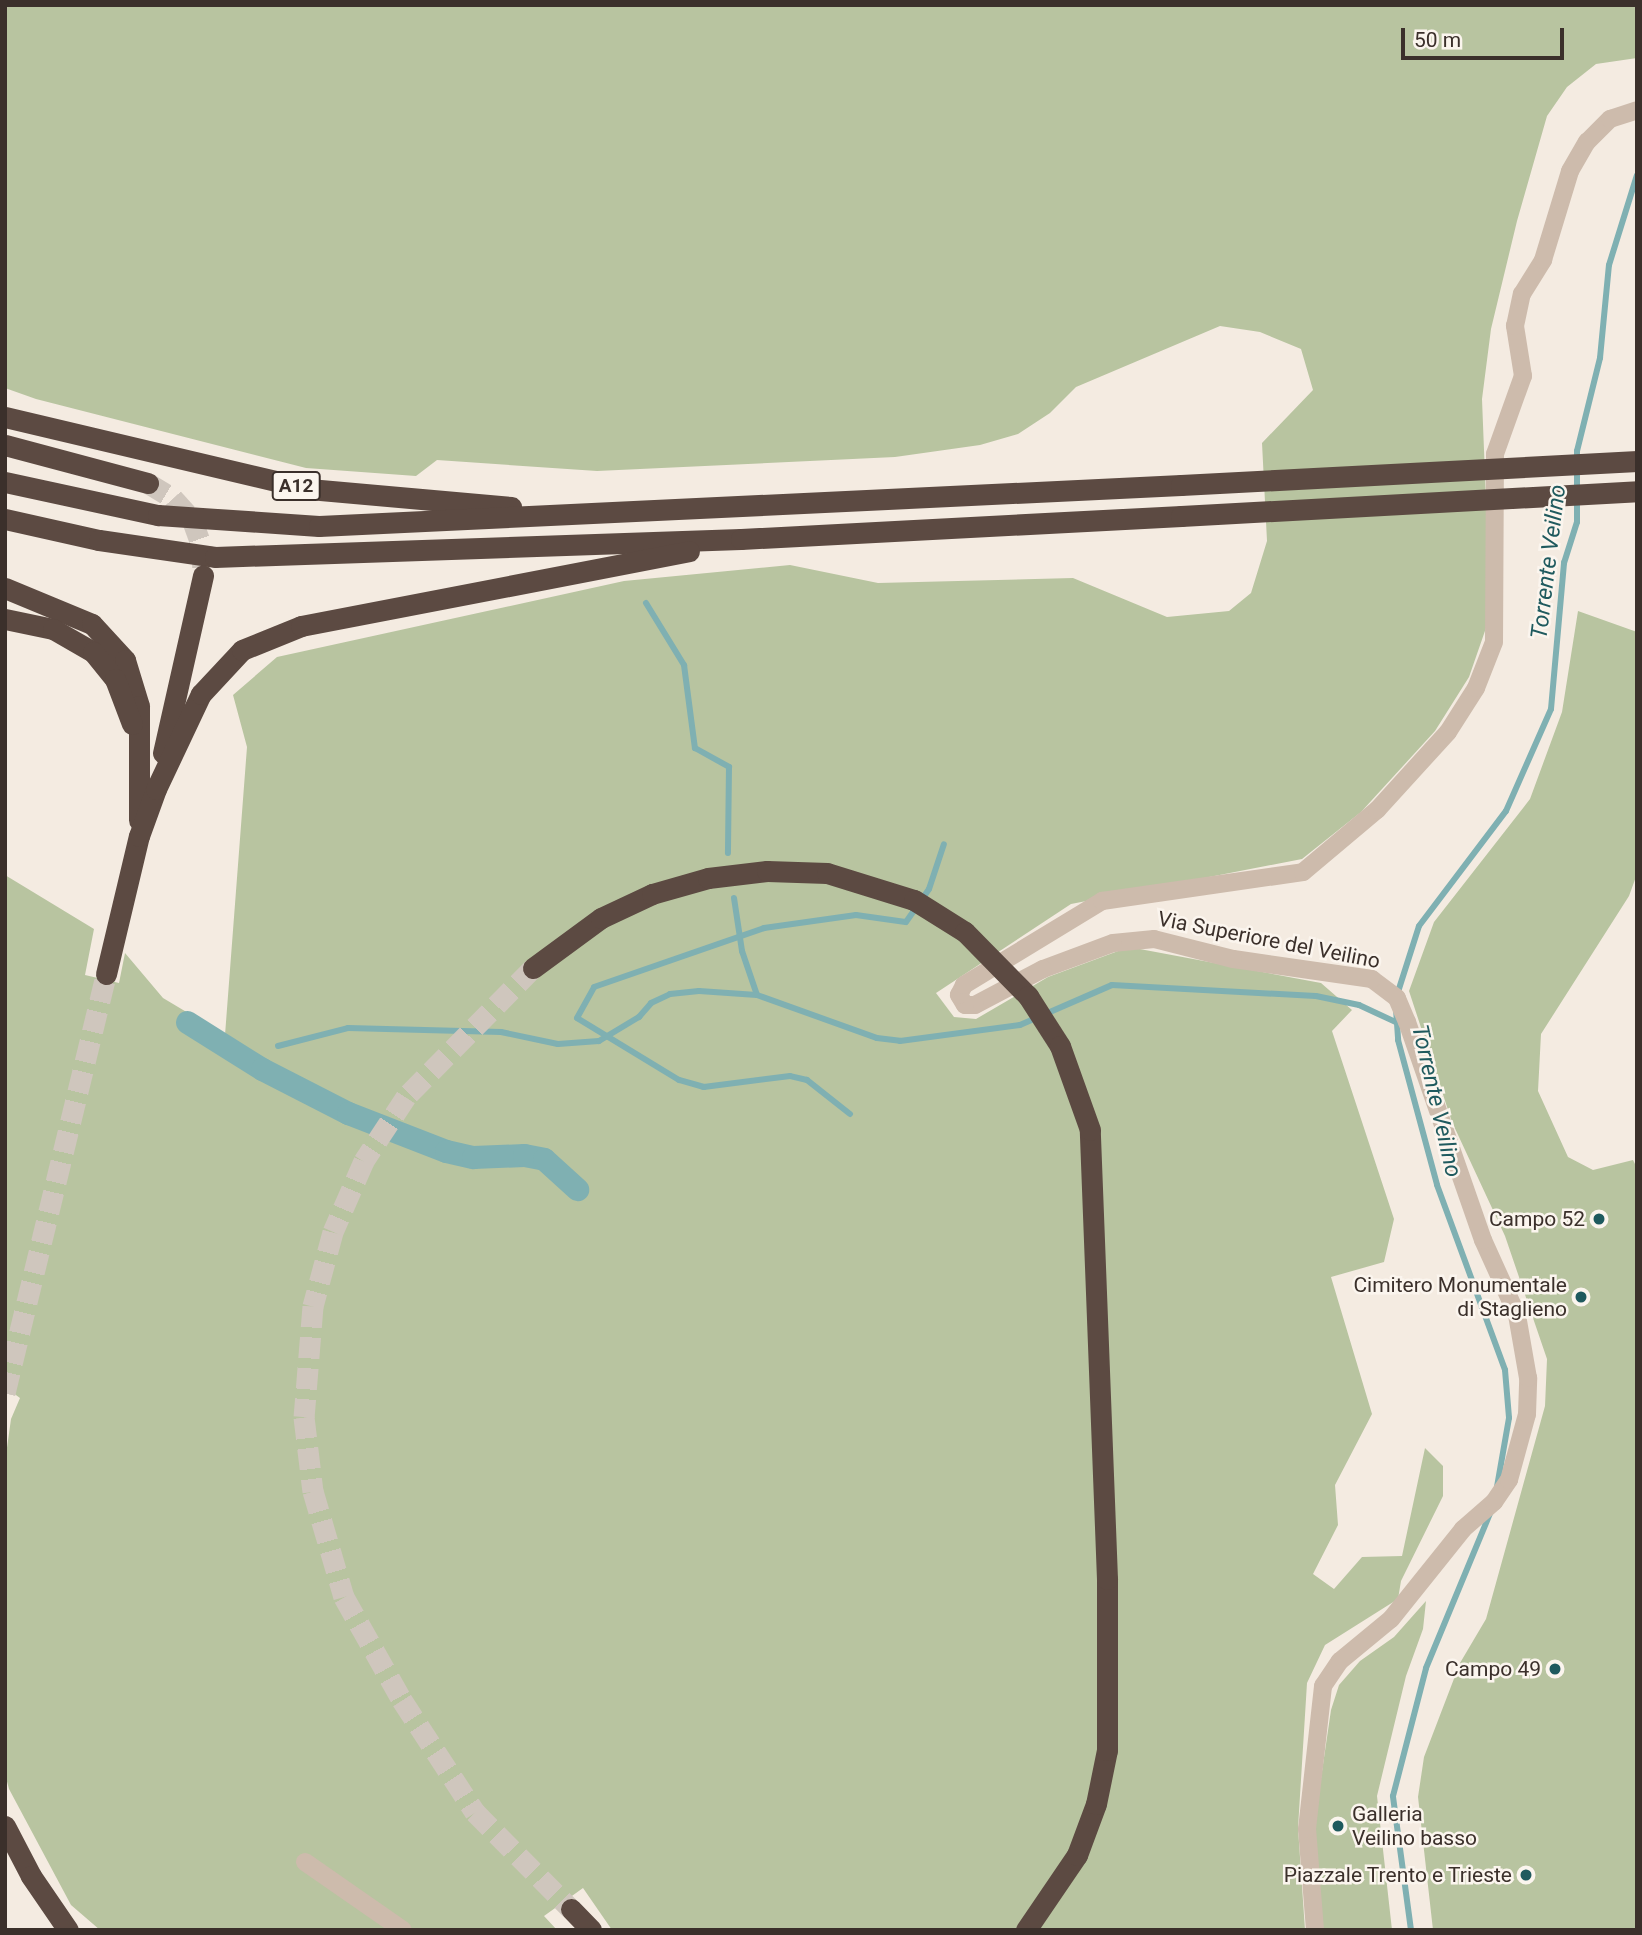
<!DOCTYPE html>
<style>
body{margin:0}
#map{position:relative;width:1642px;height:1935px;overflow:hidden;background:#f4ebe1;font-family:Roboto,sans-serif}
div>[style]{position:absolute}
.green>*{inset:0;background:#b8c4a0}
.stream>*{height:6px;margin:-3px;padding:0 3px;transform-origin:3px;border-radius:3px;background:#7fb0b2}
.canal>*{height:23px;margin:-11.5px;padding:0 11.5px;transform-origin:11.5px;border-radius:11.5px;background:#7fb0b2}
.highway-tunnel>*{height:21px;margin-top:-10.5px;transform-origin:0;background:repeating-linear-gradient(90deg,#cfc6bd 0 21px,transparent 0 31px)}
.street>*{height:18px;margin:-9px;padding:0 9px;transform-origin:9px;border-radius:9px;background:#cdbbac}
.highway>*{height:21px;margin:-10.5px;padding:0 10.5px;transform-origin:10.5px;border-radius:10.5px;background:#5c4a42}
.highway-bridge>*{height:21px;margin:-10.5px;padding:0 10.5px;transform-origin:10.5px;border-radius:10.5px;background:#5c4a42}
.dots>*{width:19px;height:19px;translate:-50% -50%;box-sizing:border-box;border:4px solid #fbf5ee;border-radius:50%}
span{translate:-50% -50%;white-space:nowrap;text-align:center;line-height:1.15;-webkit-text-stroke:5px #fbf5ee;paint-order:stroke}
.shield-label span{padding:2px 5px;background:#fbf5ee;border:2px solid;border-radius:5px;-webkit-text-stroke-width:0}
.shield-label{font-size:19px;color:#3b302b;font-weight:700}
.street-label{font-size:21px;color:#3b302b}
.poi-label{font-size:21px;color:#3b302b}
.right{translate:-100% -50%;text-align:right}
.left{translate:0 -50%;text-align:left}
.water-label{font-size:23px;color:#1f5a5e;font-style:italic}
.frame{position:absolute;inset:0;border:7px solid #3b302b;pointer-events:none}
.scale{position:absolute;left:1401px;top:28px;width:163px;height:32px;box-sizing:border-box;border:4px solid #3b302b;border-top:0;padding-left:9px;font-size:21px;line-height:24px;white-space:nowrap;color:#3b302b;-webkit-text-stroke:5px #fbf5ee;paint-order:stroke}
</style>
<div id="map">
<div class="green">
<div style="clip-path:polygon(5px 5px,1637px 5px,1637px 58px,1596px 64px,1567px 87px,1547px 116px,1517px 221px,1491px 329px,1482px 399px,1489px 577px,1486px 628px,1469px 677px,1435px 731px,1361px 812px,1302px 859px,1071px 904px,936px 993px,954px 1017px,976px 1019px,1048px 977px,1129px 947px,1321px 983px,1352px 1010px,1332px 1031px,1394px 1219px,1384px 1262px,1331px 1277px,1372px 1414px,1335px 1485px,1338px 1525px,1313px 1574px,1334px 1589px,1362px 1557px,1402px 1556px,1425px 1448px,1443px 1466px,1443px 1496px,1401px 1581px,1398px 1599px,1325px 1645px,1307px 1683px,1298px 1828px,1305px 1930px,612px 1930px,583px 1888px,544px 1916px,557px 1930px,100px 1930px,71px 1905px,9px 1789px,5px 1774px,5px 1462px,11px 1419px,20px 1398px,5px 1387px,5px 875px,94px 929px,85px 975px,119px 983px,125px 953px,163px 998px,225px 1035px,247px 747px,233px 695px,277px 657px,624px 581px,790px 565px,878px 583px,1073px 578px,1167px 617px,1229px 611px,1251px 593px,1267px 541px,1262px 443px,1313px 390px,1301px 349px,1260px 332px,1220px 326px,1076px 387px,1050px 413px,1018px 434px,980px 445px,895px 457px,597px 471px,437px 460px,416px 476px,306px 468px,36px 399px,5px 388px)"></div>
<div style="clip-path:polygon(1578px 611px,1637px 632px,1637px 874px,1629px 896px,1541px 1034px,1538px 1091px,1568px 1157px,1593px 1170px,1633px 1160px,1637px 1168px,1637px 1930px,1433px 1930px,1418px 1797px,1424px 1757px,1460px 1663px,1486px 1619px,1545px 1406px,1547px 1359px,1505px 1236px,1452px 1122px,1409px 991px,1434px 922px,1530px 799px,1562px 712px)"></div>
<div style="clip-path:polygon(1426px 1601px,1423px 1629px,1406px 1676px,1377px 1796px,1392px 1930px,1323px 1930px,1313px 1833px,1331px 1710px,1339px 1685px,1360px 1661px,1394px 1637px)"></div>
</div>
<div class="stream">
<div style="left:646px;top:603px;width:73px;rotate:58.5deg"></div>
<div style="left:684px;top:665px;width:84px;rotate:82.5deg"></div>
<div style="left:695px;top:748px;width:39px;rotate:29deg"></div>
<div style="left:729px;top:767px;width:86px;rotate:90.7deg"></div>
<div style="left:734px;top:898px;width:54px;rotate:81.4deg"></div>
<div style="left:742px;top:951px;width:46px;rotate:71.2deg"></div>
<div style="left:1397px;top:995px;width:72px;rotate:-72.3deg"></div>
<div style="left:1419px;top:926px;width:144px;rotate:-52.9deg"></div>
<div style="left:1506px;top:811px;width:111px;rotate:-66.2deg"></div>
<div style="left:1551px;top:709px;width:147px;rotate:-84.9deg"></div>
<div style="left:1564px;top:563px;width:43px;rotate:-72.4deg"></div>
<div style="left:1577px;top:522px;width:71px;rotate:-90deg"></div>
<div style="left:1577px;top:451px;width:96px;rotate:-76.1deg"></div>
<div style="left:1600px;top:358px;width:93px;rotate:-84.5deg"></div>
<div style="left:1609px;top:265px;width:94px;rotate:-72.7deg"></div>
<div style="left:1396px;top:1009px;width:31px;rotate:86deg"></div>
<div style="left:1398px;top:1040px;width:150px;rotate:74.9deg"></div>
<div style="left:1437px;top:1185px;width:197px;rotate:69.8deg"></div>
<div style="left:1505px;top:1370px;width:48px;rotate:85.2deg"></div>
<div style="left:1509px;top:1418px;width:70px;rotate:99.9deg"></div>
<div style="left:278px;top:1046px;width:72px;rotate:-14.4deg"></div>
<div style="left:348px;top:1028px;width:153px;rotate:1.5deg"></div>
<div style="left:501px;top:1032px;width:58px;rotate:11.9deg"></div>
<div style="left:558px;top:1044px;width:41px;rotate:-4.2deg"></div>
<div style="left:599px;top:1041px;width:47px;rotate:-31deg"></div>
<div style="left:639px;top:1017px;width:18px;rotate:-49deg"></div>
<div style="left:651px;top:1003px;width:21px;rotate:-25deg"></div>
<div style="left:670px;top:994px;width:29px;rotate:-6deg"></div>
<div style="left:699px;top:991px;width:58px;rotate:3.9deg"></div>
<div style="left:757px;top:995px;width:127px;rotate:19.7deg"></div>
<div style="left:877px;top:1038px;width:23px;rotate:7deg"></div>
<div style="left:900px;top:1041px;width:121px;rotate:-7.6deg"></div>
<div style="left:1020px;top:1025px;width:100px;rotate:-23.5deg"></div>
<div style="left:1112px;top:985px;width:204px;rotate:3.1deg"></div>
<div style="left:1316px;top:996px;width:44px;rotate:11.8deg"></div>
<div style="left:1359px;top:1005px;width:40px;rotate:25deg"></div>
<div style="left:850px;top:1114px;width:55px;rotate:-141.7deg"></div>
<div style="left:807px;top:1080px;width:17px;rotate:-167deg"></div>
<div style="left:790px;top:1076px;width:87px;rotate:172.7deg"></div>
<div style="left:704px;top:1087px;width:26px;rotate:-164deg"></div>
<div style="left:679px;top:1080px;width:119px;rotate:-148.7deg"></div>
<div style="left:577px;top:1018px;width:35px;rotate:-61deg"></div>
<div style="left:594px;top:987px;width:180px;rotate:-19.1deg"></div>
<div style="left:764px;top:928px;width:93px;rotate:-8deg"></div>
<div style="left:856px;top:915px;width:50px;rotate:8deg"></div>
<div style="left:906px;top:922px;width:40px;rotate:-55.1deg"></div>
<div style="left:929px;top:889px;width:47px;rotate:-71.6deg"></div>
<div style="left:1411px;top:1930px;width:135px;rotate:-97.7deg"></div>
<div style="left:1393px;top:1796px;width:132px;rotate:-75.5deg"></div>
<div style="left:1426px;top:1668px;width:170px;rotate:-67.5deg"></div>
</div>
<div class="canal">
<div style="left:187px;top:1022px;width:89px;rotate:32.1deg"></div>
<div style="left:262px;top:1069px;width:97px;rotate:27.1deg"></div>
<div style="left:348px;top:1113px;width:105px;rotate:21.2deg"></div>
<div style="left:446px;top:1151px;width:28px;rotate:13deg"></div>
<div style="left:473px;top:1157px;width:51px;rotate:-2.2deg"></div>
<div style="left:524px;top:1155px;width:20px;rotate:11deg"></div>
<div style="left:544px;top:1159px;width:45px;rotate:42.3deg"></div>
</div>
<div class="highway-tunnel">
<div style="left:148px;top:483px;width:29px;rotate:31deg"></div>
<div style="left:173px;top:498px;width:28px;rotate:48deg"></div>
<div style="left:192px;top:519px;width:29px;rotate:70deg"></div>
<div style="left:202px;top:546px;width:27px;rotate:88deg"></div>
<div style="left:533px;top:968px;width:181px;rotate:134.6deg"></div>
<div style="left:406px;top:1097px;width:77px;rotate:123.3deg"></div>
<div style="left:364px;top:1161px;width:77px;rotate:113.6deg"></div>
<div style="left:333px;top:1232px;width:77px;rotate:105.1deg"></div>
<div style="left:313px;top:1306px;width:111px;rotate:94.6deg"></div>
<div style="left:304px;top:1417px;width:75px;rotate:83.1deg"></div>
<div style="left:313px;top:1491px;width:110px;rotate:73.7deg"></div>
<div style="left:344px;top:1597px;width:118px;rotate:60.6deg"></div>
<div style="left:402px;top:1700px;width:134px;rotate:56.9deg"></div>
<div style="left:475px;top:1812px;width:136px;rotate:45.3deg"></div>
<div style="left:5px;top:1393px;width:431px;rotate:-76.4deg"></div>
</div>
<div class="street">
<div style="left:305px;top:1862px;width:119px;rotate:34.8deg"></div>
<div style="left:1315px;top:1930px;width:101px;rotate:-94.5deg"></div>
<div style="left:1307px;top:1829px;width:144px;rotate:-83.6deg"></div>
<div style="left:1323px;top:1686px;width:30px;rotate:-56deg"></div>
<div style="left:1340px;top:1661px;width:66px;rotate:-39.5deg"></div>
<div style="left:1391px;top:1619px;width:115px;rotate:-51.3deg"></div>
<div style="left:1463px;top:1529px;width:41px;rotate:-41.1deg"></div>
<div style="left:1494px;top:1502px;width:27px;rotate:-56deg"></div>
<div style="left:1509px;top:1480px;width:68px;rotate:-74.7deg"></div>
<div style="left:1527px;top:1414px;width:36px;rotate:-88deg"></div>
<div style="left:1528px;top:1378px;width:64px;rotate:-99.9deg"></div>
<div style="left:1517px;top:1315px;width:82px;rotate:-114.4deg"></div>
<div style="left:1483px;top:1240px;width:231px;rotate:-109.2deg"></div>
<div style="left:1407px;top:1022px;width:26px;rotate:-113deg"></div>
<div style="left:1397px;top:998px;width:31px;rotate:-143deg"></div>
<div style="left:1372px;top:979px;width:140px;rotate:-171.8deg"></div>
<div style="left:1233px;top:959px;width:81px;rotate:-165.8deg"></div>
<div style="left:1154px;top:939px;width:41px;rotate:174.4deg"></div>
<div style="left:1113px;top:943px;width:75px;rotate:159.6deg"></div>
<div style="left:1043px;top:969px;width:77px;rotate:152.1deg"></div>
<div style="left:975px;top:1005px;width:10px;rotate:180deg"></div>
<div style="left:965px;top:1005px;width:12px;rotate:-121deg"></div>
<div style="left:959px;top:995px;width:11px;rotate:-63deg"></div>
<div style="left:964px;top:985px;width:162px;rotate:-31.3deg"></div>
<div style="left:1102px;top:901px;width:203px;rotate:-8.2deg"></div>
<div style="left:1303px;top:872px;width:97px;rotate:-40deg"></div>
<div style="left:1377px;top:810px;width:105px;rotate:-47.7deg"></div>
<div style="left:1448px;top:732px;width:52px;rotate:-57.5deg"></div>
<div style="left:1476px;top:688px;width:49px;rotate:-68.6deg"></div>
<div style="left:1494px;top:642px;width:188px;rotate:-89.7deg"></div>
<div style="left:1495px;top:454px;width:83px;rotate:-70.3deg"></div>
<div style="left:1523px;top:376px;width:51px;rotate:-99.1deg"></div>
<div style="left:1515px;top:326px;width:33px;rotate:-78deg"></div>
<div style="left:1522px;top:294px;width:40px;rotate:-58deg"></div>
<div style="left:1543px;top:260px;width:93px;rotate:-73.1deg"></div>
<div style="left:1570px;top:171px;width:34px;rotate:-60deg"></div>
<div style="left:1587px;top:142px;width:33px;rotate:-45deg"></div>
<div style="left:1610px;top:119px;width:28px;rotate:-18deg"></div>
</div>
<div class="highway">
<div style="left:5px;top:417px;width:312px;rotate:13.3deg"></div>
<div style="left:309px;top:489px;width:203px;rotate:5.1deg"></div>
<div style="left:5px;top:445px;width:148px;rotate:14.9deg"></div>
<div style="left:5px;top:482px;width:157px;rotate:12.2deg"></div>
<div style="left:158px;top:515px;width:161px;rotate:3.9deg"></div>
<div style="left:319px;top:526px;width:863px;rotate:-2.72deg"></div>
<div style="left:5px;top:519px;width:96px;rotate:12.6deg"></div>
<div style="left:99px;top:540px;width:117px;rotate:8.3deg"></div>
<div style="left:215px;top:557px;width:526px;rotate:-1.96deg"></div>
<div style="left:741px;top:539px;width:441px;rotate:-3deg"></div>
<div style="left:5px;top:588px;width:94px;rotate:22.5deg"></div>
<div style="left:92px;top:624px;width:49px;rotate:47.5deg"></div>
<div style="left:125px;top:660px;width:48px;rotate:73.1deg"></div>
<div style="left:139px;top:706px;width:114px;rotate:90deg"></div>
<div style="left:5px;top:619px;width:49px;rotate:11.8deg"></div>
<div style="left:53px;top:629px;width:46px;rotate:29.9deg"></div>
<div style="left:93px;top:652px;width:35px;rotate:51deg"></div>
<div style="left:115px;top:679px;width:48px;rotate:69.3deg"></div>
<div style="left:163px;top:753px;width:182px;rotate:-77.3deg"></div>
<div style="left:533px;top:968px;width:84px;rotate:-36.3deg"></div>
<div style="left:601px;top:918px;width:56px;rotate:-25.2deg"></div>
<div style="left:652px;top:894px;width:58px;rotate:-15.9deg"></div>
<div style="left:708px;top:878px;width:59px;rotate:-6.8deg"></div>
<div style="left:767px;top:871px;width:60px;rotate:1.9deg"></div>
<div style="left:827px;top:873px;width:91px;rotate:17.2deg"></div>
<div style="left:106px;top:974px;width:142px;rotate:-76.6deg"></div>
<div style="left:139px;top:836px;width:50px;rotate:-70.1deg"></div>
<div style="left:156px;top:789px;width:105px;rotate:-64.7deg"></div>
<div style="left:201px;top:694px;width:60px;rotate:-47deg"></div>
<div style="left:242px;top:650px;width:64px;rotate:-22.1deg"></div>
<div style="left:301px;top:626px;width:395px;rotate:-10.9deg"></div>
<div style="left:5px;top:1826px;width:56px;rotate:62.5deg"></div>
<div style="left:31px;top:1876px;width:65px;rotate:55.6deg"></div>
<div style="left:571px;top:1909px;width:29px;rotate:46deg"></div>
<div style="left:1026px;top:1930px;width:91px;rotate:-55.8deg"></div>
<div style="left:1077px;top:1855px;width:54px;rotate:-69.6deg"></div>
<div style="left:1096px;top:1804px;width:55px;rotate:-78.5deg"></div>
<div style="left:1107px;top:1750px;width:171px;rotate:-90deg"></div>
<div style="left:1107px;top:1579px;width:449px;rotate:-92.2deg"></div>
</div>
<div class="highway-bridge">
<div style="left:1181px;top:485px;width:457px;rotate:-3deg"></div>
<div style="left:1181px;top:516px;width:457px;rotate:-3.1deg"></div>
<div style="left:914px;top:900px;width:60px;rotate:32.1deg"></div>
<div style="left:965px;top:932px;width:90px;rotate:45.5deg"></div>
<div style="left:1028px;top:996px;width:59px;rotate:57.4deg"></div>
<div style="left:1060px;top:1046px;width:89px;rotate:70.3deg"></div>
</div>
<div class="dots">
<div style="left:1599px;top:1219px;background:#1f5a5e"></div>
<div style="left:1581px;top:1297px;background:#1f5a5e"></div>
<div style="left:1555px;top:1669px;background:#1f5a5e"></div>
<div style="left:1338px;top:1826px;background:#1f5a5e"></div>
<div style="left:1526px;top:1875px;background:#1f5a5e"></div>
</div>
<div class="shield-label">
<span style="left:296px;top:486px">A12</span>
</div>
<div class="street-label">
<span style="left:1269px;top:940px;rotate:11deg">Via Superiore del Veilino</span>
</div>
<div class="poi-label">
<span class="right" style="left:1585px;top:1219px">Campo 52</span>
<span class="right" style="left:1567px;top:1297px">Cimitero Monumentale<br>di Staglieno</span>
<span class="right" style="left:1541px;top:1669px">Campo 49</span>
<span class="left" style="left:1352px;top:1826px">Galleria<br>Veilino basso</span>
<span class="right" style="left:1512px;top:1875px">Piazzale Trento e Trieste</span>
</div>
<div class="water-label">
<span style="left:1549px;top:562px;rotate:-83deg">Torrente Veilino</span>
<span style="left:1436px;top:1101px;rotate:77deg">Torrente Veilino</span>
</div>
<div class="frame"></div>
<div class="scale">50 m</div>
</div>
